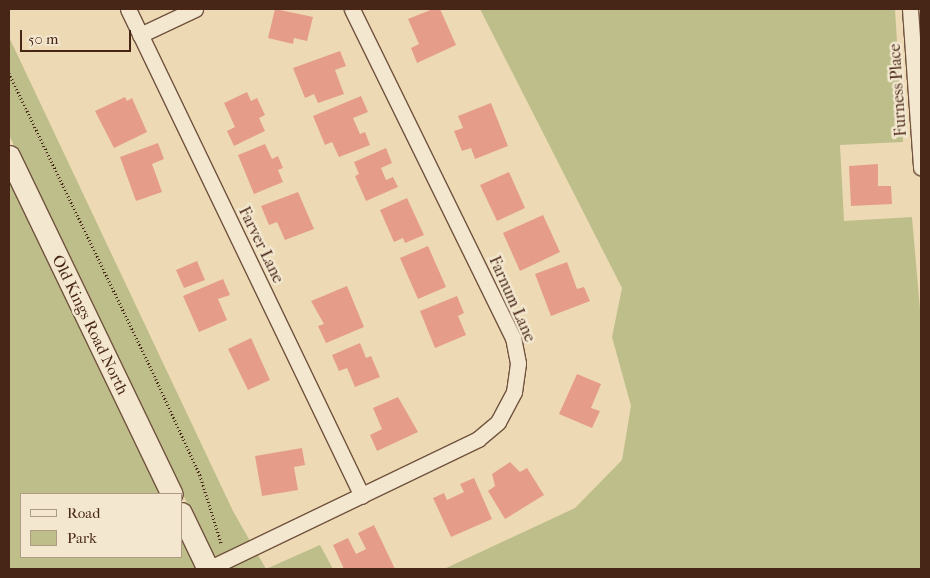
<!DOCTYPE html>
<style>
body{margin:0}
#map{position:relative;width:930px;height:578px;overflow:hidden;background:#eddab5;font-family:"IM FELL French Canon",serif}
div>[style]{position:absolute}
.green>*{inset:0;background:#bebe8a}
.building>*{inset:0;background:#e59c89}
.path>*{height:2.5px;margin-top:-1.25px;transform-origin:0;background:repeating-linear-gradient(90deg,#482617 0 1px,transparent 0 3.5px)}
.roads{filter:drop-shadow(1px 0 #71533e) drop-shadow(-1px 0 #71533e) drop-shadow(0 1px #71533e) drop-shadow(0 -1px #71533e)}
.street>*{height:15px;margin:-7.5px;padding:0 7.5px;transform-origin:7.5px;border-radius:7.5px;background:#f3e7cf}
.secondary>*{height:21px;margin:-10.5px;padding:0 10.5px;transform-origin:10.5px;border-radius:10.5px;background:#f3e7cf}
span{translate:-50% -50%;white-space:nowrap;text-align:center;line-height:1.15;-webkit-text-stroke:5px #f3e7cf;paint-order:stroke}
.street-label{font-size:16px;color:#482617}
.frame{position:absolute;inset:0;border:10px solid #482617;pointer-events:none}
.legend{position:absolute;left:20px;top:493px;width:162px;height:65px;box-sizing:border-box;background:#f3e7cf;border:1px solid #af9a85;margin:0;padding:6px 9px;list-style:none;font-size:15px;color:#482617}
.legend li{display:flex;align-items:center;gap:10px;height:25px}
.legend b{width:25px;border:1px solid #af9a85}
.scale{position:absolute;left:20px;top:30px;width:111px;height:22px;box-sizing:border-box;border:2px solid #482617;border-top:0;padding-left:6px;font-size:15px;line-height:18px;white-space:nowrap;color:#482617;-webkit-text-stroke:4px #f3e7cf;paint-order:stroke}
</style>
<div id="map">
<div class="green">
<div style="clip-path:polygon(480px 9px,895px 9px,903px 142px,840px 145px,844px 221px,912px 217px,921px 321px,921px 569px,444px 569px,575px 508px,622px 460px,631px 406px,612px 337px,622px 288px)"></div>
<div style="clip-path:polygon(9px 37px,233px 511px,266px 569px,320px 545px,333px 569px,219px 569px,9px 135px)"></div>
<div style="clip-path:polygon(9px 173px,163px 494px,21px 494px,21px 557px,181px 557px,181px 531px,200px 569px,9px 569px)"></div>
</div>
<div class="building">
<div style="clip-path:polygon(275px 9px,313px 17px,307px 41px,294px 38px,293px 44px,268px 38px)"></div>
<div style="clip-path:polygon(433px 9px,440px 9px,456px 45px,417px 63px,411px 48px,419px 44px,408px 19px)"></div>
<div style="clip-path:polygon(340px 51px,346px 66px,335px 70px,344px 94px,318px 103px,314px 94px,305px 98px,293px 68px)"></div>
<div style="clip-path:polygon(247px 92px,251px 101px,257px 98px,265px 115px,259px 118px,265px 131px,234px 146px,227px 131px,235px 127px,224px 103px)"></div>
<div style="clip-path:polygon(361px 96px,368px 112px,353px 118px,360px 134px,365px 132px,370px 145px,339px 157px,332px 142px,325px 145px,313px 116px)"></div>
<div style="clip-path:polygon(125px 97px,127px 101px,132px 98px,147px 132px,114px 148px,95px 111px)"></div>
<div style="clip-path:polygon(491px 103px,508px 146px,475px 159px,471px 148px,462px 151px,454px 131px,463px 128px,458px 116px)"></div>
<div style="clip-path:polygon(158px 143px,164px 159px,152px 164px,162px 192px,136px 201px,120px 157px)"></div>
<div style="clip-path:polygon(265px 144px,272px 159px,278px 156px,283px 168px,278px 170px,283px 182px,254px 194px,238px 155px)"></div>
<div style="clip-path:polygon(386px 148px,392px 163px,381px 168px,386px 180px,393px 177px,398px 187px,366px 201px,355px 176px,359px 174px,354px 162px)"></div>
<div style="clip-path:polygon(878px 164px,878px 186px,891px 186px,892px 204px,851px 206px,849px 166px)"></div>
<div style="clip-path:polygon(509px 172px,525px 208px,497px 221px,480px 185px)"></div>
<div style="clip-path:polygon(298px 192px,314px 229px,285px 240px,277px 222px,269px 225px,261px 206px)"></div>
<div style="clip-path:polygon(407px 198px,424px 235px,405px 243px,403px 238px,394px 242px,380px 210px)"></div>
<div style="clip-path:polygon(543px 215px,560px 252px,520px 271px,503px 233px)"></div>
<div style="clip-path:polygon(428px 246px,446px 287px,418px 299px,400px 258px)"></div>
<div style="clip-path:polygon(197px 261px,205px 280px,184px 288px,176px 270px)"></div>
<div style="clip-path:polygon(567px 262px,577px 289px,584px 287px,590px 301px,551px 316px,535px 274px)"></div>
<div style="clip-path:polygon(223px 279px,230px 295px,218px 299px,227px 320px,199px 332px,183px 296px)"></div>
<div style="clip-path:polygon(347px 286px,364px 327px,326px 343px,318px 326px,324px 324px,311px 301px)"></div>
<div style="clip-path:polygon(457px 296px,464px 313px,458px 316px,466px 335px,435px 348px,420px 311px)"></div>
<div style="clip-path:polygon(251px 338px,270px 380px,248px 390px,228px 349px)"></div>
<div style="clip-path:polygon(360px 343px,366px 358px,371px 356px,380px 377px,355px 387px,347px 368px,339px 371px,332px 355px)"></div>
<div style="clip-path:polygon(577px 374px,601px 384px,591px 408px,600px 411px,592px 428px,559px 414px)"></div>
<div style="clip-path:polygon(398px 397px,418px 432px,377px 451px,370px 435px,382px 429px,373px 408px)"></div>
<div style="clip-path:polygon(302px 448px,305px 465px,294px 467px,298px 490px,262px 496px,255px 456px)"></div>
<div style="clip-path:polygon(510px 462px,520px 472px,527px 468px,544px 495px,505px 519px,488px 491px,495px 486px,492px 474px)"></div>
<div style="clip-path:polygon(474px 478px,492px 519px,451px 537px,433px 498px,444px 493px,447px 500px,464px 492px,460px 484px)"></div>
<div style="clip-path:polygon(374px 525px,395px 569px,344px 569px,333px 545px,348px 538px,356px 554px,366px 549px,358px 533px)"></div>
</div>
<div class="path">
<div style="left:9px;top:73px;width:339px;rotate:64.3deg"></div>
<div style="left:156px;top:379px;width:106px;rotate:65.4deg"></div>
<div style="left:200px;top:475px;width:73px;rotate:72.6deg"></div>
</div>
<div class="roads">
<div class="street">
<div style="left:128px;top:9px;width:540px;rotate:64.34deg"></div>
<div style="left:910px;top:9px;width:159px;rotate:86deg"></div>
<div style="left:140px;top:35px;width:61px;rotate:-25.3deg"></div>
<div style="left:208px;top:569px;width:300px;rotate:-25.7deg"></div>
<div style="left:478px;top:439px;width:26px;rotate:-40deg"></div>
<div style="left:498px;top:422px;width:34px;rotate:-62deg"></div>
<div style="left:514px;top:392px;width:29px;rotate:-82deg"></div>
<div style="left:518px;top:363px;width:25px;rotate:-101deg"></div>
<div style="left:513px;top:338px;width:366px;rotate:-116.1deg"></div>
</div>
<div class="secondary">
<div style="left:9px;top:156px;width:375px;rotate:64.3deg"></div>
<div style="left:181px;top:513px;width:62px;rotate:64.3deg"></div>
</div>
</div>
<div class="street-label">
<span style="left:898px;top:90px;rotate:-94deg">Furness Place</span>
<span style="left:261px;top:245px;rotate:64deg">Farver Lane</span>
<span style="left:512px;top:299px;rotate:66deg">Farnum Lane</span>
<span style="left:90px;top:325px;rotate:64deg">Old Kings Road North</span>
</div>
<div class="frame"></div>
<ul class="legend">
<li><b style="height:6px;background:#f3e7cf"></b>Road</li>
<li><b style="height:14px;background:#bebe8a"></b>Park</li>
</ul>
<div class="scale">50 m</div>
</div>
